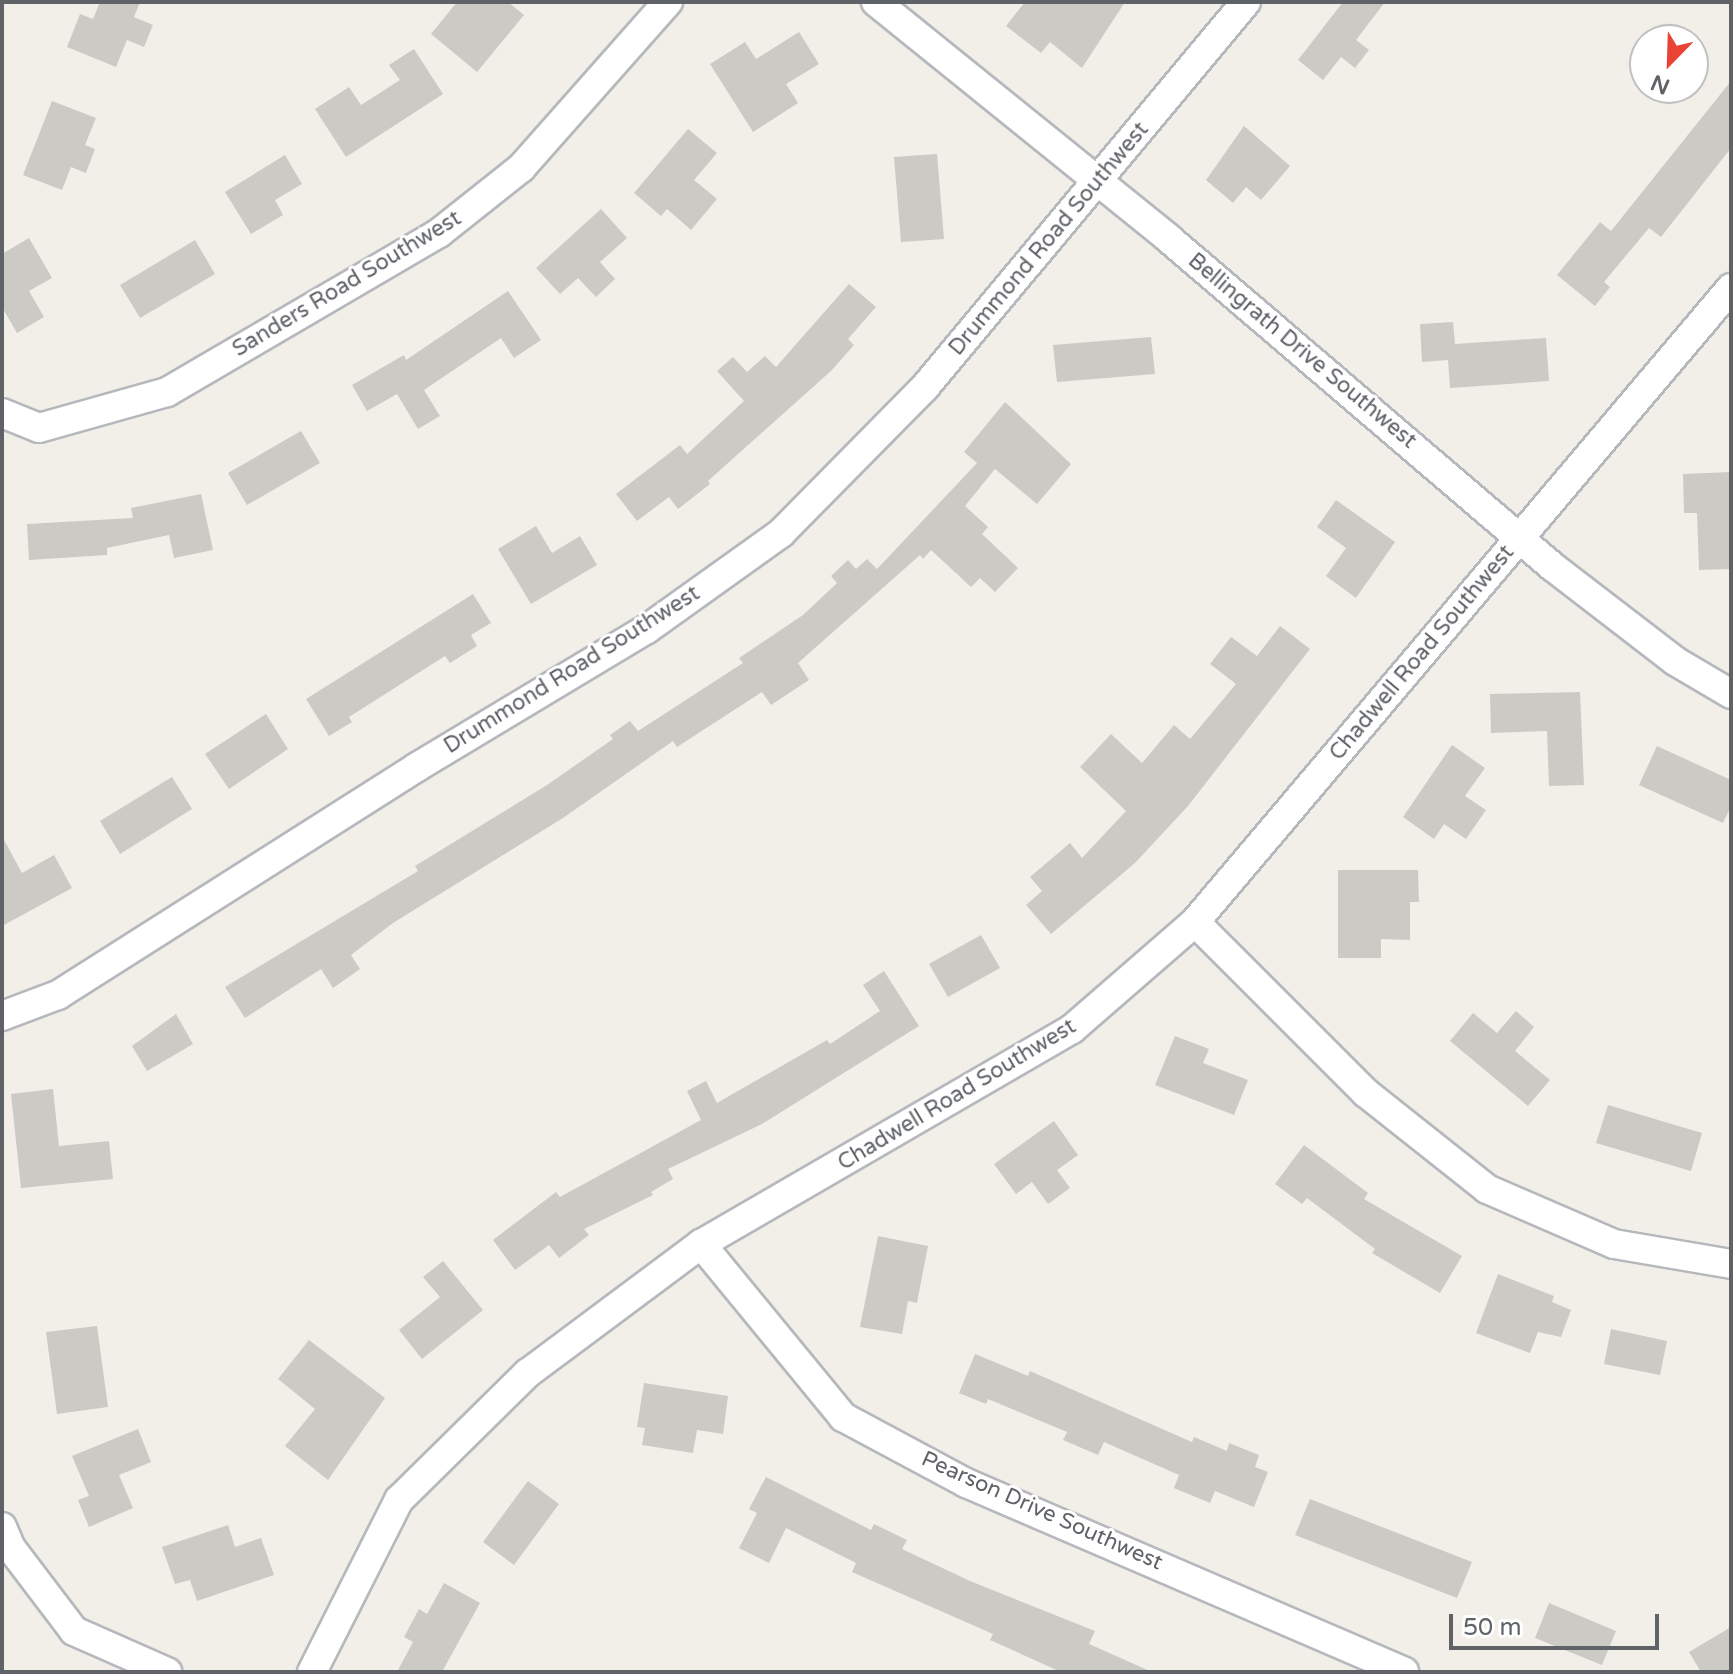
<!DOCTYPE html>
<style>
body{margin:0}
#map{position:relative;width:1733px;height:1674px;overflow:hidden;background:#f1efe8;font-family:"Varela Round",sans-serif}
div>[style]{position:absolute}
.building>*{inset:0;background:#cccac5}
.roads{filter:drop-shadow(2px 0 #b5b8bc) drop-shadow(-2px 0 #b5b8bc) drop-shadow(0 2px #b5b8bc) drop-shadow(0 -2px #b5b8bc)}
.street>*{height:28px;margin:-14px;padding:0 14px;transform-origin:14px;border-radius:14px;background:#fff}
span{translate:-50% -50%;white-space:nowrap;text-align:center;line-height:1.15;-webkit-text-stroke:6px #fff;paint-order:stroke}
.street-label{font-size:22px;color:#5f6368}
.frame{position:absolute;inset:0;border:4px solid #5f6368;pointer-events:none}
.north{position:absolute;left:1629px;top:24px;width:80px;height:80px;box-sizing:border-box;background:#fff;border:2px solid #bfc1c3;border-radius:50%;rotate:203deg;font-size:22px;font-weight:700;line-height:32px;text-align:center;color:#5f6368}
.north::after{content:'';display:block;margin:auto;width:28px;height:36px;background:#ea4335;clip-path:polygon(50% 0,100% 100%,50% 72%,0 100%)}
.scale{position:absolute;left:1449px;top:1614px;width:210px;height:36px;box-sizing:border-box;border:4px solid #5f6368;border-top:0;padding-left:10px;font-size:24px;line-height:28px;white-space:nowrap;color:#5f6368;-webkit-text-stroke:6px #fff;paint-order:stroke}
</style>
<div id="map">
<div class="building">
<div style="clip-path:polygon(100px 2px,140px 2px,134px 17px,153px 25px,144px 47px,127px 40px,116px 67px,67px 47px,80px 14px,93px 19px)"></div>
<div style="clip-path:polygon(457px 2px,508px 2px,524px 15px,477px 72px,431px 34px)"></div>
<div style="clip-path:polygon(1025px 2px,1125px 2px,1082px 68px,1050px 42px,1041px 53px,1006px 26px)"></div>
<div style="clip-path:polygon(1343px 2px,1385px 2px,1356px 40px,1369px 50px,1355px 68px,1341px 57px,1323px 80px,1298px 60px)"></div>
<div style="clip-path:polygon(799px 32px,819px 64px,786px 84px,798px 103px,753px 132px,710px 64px,745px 42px,756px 59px)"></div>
<div style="clip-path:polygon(414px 49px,443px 94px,346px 157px,315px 109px,349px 87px,361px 105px,400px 80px,389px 65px)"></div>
<div style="clip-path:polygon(1731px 81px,1731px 148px,1661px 237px,1649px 228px,1604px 282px,1610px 287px,1595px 306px,1557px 275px,1600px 222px,1611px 231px)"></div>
<div style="clip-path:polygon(52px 101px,96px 118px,85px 145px,95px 149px,86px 173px,71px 167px,62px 190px,23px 175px)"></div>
<div style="clip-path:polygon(1244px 126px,1290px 166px,1261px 200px,1246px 187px,1233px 203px,1206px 180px)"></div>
<div style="clip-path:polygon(688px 129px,717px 153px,694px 180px,717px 199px,691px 230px,667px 209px,661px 216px,634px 193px)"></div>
<div style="clip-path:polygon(937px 154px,944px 239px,901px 242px,894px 157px)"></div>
<div style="clip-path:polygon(285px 155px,302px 184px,275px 200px,283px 215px,251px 234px,225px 192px)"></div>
<div style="clip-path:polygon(601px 209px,627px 238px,600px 262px,615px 279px,596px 297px,578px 278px,560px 294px,536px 268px)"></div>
<div style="clip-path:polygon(29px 238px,52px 278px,29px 291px,44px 317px,17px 333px,2px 307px,2px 254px)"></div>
<div style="clip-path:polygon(195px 240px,215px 274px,140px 318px,120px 285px)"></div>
<div style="clip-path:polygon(849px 284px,876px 307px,848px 339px,854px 345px,832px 370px,708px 481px,710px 484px,678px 509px,669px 497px,637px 521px,616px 494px,680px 445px,687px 454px,744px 401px,717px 371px,733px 357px,747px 372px,765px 356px,776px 367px)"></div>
<div style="clip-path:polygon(508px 291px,541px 340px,514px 358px,501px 338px,424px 390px,440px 416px,418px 429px,397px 394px,367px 411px,352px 385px,404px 355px,406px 360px)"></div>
<div style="clip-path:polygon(1453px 322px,1455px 344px,1546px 338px,1549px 381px,1450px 388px,1448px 360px,1422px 362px,1420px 324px)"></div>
<div style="clip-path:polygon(1151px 337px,1155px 374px,1057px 382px,1053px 345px)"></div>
<div style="clip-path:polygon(1005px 402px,1071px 464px,1037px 504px,995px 469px,965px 506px,988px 527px,982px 534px,1018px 568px,995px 592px,980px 578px,971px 587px,931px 550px,923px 559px,920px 555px,798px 663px,809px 680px,771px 705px,762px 692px,677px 747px,673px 741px,563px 818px,393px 923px,351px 955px,360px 969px,333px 988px,321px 969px,245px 1018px,225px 987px,418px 871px,415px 866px,547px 785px,613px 739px,610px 735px,630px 721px,638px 731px,743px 663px,739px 658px,803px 615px,837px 583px,831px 576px,848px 560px,856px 569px,867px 559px,877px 569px,977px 463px,964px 452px)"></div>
<div style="clip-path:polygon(301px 431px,320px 463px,247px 505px,228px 473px)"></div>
<div style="clip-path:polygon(1731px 472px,1731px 569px,1699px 570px,1697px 513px,1684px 513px,1683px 474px)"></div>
<div style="clip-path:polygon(201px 494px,213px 550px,174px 558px,169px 535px,107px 548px,107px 555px,29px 560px,27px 524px,133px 518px,131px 508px)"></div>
<div style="clip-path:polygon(1336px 500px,1395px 542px,1356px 598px,1326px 576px,1346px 548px,1317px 527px)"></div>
<div style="clip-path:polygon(536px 526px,552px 553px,580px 536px,597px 565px,531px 604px,498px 549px)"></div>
<div style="clip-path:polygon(473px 594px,491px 623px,471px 635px,477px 646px,450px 663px,445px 656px,349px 717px,352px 722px,329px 736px,306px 699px)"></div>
<div style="clip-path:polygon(1280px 626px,1310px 649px,1188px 806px,1135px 863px,1051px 934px,1026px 905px,1042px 891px,1030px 877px,1070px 843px,1082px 858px,1126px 811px,1080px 767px,1111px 734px,1142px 763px,1174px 725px,1190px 739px,1236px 684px,1210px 664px,1231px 637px,1257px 656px)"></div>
<div style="clip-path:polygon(1580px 692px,1584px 785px,1549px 786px,1547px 731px,1491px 733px,1490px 694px)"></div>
<div style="clip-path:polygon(266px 714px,288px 749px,229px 789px,205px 754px)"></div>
<div style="clip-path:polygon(1452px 745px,1485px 768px,1465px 796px,1486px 810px,1466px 839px,1444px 824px,1434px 839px,1403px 817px)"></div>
<div style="clip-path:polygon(1657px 746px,1731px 780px,1731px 806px,1723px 823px,1639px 785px)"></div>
<div style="clip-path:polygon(172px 777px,192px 809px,120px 854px,100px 821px)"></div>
<div style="clip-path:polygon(2px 836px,22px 873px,54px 855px,72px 888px,2px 926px)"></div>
<div style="clip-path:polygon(1338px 870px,1418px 870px,1419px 902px,1410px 902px,1410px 940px,1381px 939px,1381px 958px,1338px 958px)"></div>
<div style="clip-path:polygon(981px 935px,1000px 968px,948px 997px,929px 964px)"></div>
<div style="clip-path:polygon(884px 971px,919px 1026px,762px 1124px,668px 1169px,673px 1179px,651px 1192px,653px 1195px,584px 1229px,589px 1235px,559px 1258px,549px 1245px,515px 1270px,493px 1240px,556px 1192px,560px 1197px,701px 1120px,687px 1091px,706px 1081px,717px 1103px,827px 1040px,830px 1044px,880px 1011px,863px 985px)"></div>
<div style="clip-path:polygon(1516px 1011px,1534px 1027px,1515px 1051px,1550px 1080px,1528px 1106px,1450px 1041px,1473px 1013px,1497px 1033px)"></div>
<div style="clip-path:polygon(176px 1014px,193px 1044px,147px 1071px,132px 1046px)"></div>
<div style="clip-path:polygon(1175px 1036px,1209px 1049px,1203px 1063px,1248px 1080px,1234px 1115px,1155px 1085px)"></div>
<div style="clip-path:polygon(53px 1089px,59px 1146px,109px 1141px,113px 1179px,21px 1188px,11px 1094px)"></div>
<div style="clip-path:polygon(1608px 1105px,1702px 1133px,1691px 1171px,1596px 1143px)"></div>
<div style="clip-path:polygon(1054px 1121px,1078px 1155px,1057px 1170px,1070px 1188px,1048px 1204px,1032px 1182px,1016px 1194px,994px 1164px)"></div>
<div style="clip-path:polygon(1304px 1145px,1368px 1193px,1364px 1199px,1462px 1256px,1440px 1293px,1372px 1253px,1375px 1249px,1307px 1198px,1302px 1204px,1275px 1184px)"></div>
<div style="clip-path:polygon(878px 1236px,928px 1246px,917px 1303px,908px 1301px,902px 1334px,860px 1327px)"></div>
<div style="clip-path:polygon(443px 1261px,483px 1310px,422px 1359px,399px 1330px,440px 1297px,423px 1277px)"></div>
<div style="clip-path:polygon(1498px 1274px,1554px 1296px,1552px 1302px,1571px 1310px,1561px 1337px,1538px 1332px,1530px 1353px,1476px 1333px)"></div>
<div style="clip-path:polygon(97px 1326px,108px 1407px,57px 1414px,46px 1332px)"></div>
<div style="clip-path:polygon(1611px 1329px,1667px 1341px,1660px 1375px,1604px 1364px)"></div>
<div style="clip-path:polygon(309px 1340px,385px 1398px,328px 1480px,285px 1446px,315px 1409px,278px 1379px)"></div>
<div style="clip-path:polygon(975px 1354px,1028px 1376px,1030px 1371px,1192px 1442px,1194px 1437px,1227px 1451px,1229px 1443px,1259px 1455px,1255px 1467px,1268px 1472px,1254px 1507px,1215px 1491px,1210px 1503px,1174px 1488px,1179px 1475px,1104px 1442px,1098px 1455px,1063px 1440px,1067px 1432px,988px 1399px,986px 1404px,959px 1393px)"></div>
<div style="clip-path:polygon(644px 1383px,728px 1396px,723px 1434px,697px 1430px,693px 1453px,642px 1445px,645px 1428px,637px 1427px)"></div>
<div style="clip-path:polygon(138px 1429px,151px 1462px,119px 1475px,133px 1508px,89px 1527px,78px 1500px,89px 1496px,72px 1456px)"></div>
<div style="clip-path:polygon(766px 1477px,871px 1530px,874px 1524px,907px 1540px,902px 1549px,970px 1581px,1095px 1631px,1089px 1644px,1152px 1672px,1061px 1672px,990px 1640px,993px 1634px,852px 1572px,856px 1563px,786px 1528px,769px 1563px,739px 1548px,757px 1513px,749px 1509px)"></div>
<div style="clip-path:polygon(528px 1481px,559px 1504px,514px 1565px,483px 1542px)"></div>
<div style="clip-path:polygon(1310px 1499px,1472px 1562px,1457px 1598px,1295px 1535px)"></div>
<div style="clip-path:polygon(228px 1525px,235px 1547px,261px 1538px,274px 1575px,197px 1601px,190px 1580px,175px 1584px,162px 1547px)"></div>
<div style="clip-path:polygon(444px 1583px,480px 1603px,442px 1672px,397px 1672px,413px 1642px,404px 1637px,419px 1609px,427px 1614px)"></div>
<div style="clip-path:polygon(1549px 1603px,1616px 1631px,1602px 1665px,1535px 1638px)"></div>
<div style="clip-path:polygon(1731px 1627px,1731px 1672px,1701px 1672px,1689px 1652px)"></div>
</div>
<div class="roads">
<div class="street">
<div style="left:876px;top:2px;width:375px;rotate:38.9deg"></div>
<div style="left:1168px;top:238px;width:506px;rotate:40.52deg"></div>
<div style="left:1553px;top:567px;width:154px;rotate:37.6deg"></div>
<div style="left:1675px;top:661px;width:65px;rotate:30.5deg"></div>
<div style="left:2px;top:413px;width:40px;rotate:22deg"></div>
<div style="left:39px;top:428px;width:133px;rotate:-15.7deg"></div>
<div style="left:167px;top:392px;width:315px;rotate:-30.3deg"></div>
<div style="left:439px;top:233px;width:105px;rotate:-38.4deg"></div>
<div style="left:521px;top:168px;width:222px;rotate:-48.5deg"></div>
<div style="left:1195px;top:922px;width:242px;rotate:45deg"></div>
<div style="left:1366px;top:1093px;width:154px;rotate:38.4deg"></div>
<div style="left:1487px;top:1189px;width:138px;rotate:23.4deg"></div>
<div style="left:1614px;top:1244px;width:119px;rotate:9.7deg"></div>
<div style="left:2px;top:1016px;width:60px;rotate:-20.6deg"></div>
<div style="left:58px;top:995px;width:425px;rotate:-32.4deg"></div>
<div style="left:417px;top:767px;width:268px;rotate:-31deg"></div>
<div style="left:647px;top:629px;width:165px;rotate:-35.6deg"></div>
<div style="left:781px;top:533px;width:205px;rotate:-45.4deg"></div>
<div style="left:925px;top:387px;width:501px;rotate:-50.18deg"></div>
<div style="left:701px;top:1244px;width:224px;rotate:50.6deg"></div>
<div style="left:843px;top:1417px;width:140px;rotate:28.2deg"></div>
<div style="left:966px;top:1483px;width:477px;rotate:23.3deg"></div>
<div style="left:2px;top:1527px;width:23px;rotate:67deg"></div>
<div style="left:11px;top:1548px;width:104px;rotate:52.8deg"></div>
<div style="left:74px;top:1631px;width:102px;rotate:23.8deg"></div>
<div style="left:312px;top:1672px;width:193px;rotate:-63.2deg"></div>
<div style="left:399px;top:1500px;width:181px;rotate:-44.6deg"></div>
<div style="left:528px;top:1373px;width:216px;rotate:-36.7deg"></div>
<div style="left:701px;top:1244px;width:429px;rotate:-30.1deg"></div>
<div style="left:1072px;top:1029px;width:163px;rotate:-41deg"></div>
<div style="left:1195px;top:922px;width:830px;rotate:-49.79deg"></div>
</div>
</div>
<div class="street-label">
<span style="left:1049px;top:239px;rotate:-50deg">Drummond Road Southwest</span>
<span style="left:347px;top:284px;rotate:-31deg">Sanders Road Southwest</span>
<span style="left:1302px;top:351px;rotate:40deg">Bellingrath Drive Southwest</span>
<span style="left:1422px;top:653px;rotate:-50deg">Chadwell Road Southwest</span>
<span style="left:572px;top:670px;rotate:-32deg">Drummond Road Southwest</span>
<span style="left:957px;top:1095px;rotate:-31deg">Chadwell Road Southwest</span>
<span style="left:1042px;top:1511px;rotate:24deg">Pearson Drive Southwest</span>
</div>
<div class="frame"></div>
<div class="north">N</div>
<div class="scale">50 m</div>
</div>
